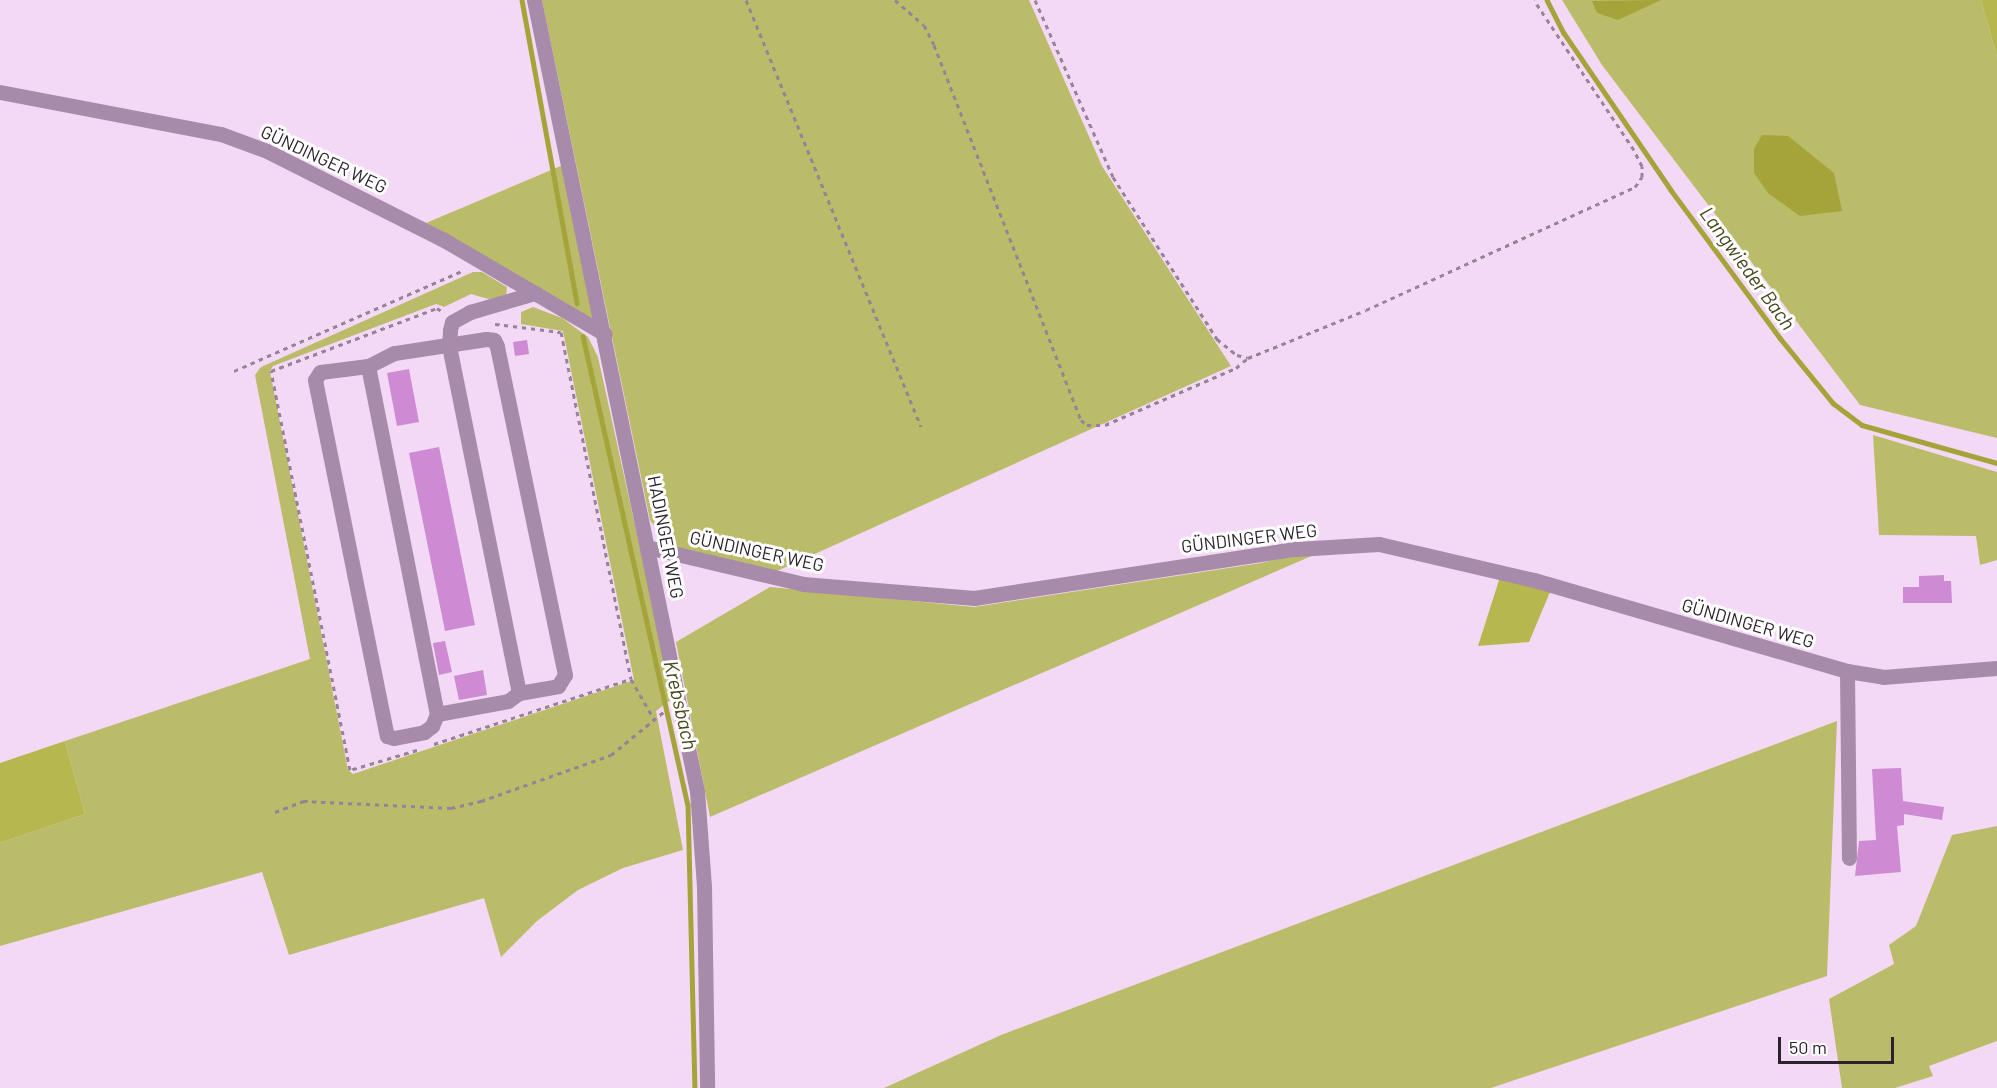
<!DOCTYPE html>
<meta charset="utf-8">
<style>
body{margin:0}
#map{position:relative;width:1997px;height:1088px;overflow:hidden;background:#f4d9f6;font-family:Barlow,sans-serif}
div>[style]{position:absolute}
.green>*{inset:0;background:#bbbc69}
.forest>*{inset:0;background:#b6b74f}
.water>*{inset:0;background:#a4a43b}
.stream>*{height:4.5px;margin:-2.25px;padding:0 2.25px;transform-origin:2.25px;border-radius:2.25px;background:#a4a43b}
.building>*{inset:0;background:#ce8ad3}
.path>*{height:3px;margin-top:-1.5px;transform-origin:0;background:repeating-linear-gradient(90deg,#968398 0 4.5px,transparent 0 9px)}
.minor>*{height:15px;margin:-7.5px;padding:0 7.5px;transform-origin:7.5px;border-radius:7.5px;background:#a88baa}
span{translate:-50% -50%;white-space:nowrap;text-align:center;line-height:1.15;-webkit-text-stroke:6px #fff;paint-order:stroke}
.street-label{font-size:18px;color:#2c222d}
.water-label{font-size:20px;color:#47471d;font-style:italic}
.scale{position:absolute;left:1778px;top:1037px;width:116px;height:27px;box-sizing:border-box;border:3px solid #2c222d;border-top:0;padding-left:8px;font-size:18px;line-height:21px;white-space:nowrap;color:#2c222d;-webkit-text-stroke:4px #fff;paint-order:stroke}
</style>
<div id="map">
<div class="green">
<div style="clip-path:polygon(542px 0,1029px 0,1102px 166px,1231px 366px,777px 571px,669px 547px,650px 520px)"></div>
<div style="clip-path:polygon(1562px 0,1981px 0,1997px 57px,1997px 438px,1860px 405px,1602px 65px)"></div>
<div style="clip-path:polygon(563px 165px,595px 320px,426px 223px)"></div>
<div style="clip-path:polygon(473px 272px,482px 272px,507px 287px,506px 297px,495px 301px,471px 294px,444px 307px,436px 304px,273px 366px,270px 371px,348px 770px,353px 774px,634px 680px,563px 331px,521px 324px,521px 312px,533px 307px,562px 318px,588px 337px,598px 357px,673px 698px,656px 711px,683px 850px,623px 868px,578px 890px,537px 921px,501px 957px,484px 898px,289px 955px,262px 872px,0 946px,0 843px,85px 814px,65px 741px,310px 659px,255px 375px,261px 367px)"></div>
<div style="clip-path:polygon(1873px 435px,1997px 472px,1997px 560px,1980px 565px,1976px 536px,1879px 535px)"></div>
<div style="clip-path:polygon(1330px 548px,710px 817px,676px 642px,770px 587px,974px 607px,1261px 563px)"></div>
<div style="clip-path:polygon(1837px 721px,1827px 976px,1491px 1088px,884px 1088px,1001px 1035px)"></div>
<div style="clip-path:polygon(1997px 826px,1997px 1041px,1929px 1066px,1933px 1076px,1895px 1088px,1842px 1088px,1829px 999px,1894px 964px,1889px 945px,1916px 926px,1952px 835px)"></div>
</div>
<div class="forest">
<div style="clip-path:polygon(1981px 0,1997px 0,1997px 57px)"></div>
<div style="clip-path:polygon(1500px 577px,1550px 592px,1529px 642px,1478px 646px)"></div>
<div style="clip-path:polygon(65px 741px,85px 814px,0 843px,0 763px)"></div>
</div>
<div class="water">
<div style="clip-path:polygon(1661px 0,1618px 20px,1597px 13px,1592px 1px)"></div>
<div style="clip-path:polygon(1762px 135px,1788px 136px,1834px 173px,1842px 211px,1800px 216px,1768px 193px,1754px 173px,1754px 149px)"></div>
</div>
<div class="stream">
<div style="left:522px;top:0;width:308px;rotate:79.7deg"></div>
<div style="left:1547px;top:0;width:37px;rotate:63deg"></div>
<div style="left:1564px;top:33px;width:190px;rotate:55.7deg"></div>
<div style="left:1671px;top:190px;width:184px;rotate:53.6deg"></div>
<div style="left:1780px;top:338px;width:84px;rotate:50.8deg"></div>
<div style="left:1833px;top:403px;width:36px;rotate:37deg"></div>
<div style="left:1862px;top:425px;width:140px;rotate:15.7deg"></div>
<div style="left:583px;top:336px;width:480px;rotate:77.4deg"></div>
<div style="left:688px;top:804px;width:284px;rotate:88.6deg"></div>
</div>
<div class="building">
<div style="clip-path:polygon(527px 340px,529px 354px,515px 356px,513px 342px)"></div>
<div style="clip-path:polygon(409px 369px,419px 422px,397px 426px,387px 373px)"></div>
<div style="clip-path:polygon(439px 447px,475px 625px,445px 631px,409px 453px)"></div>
<div style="clip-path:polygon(1944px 575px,1944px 581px,1951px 581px,1952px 603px,1903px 603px,1903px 587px,1919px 587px,1919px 576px)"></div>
<div style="clip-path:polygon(445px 641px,452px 672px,439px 675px,433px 643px)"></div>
<div style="clip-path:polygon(483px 670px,487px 695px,459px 700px,454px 676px)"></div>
<div style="clip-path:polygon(1901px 768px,1903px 801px,1944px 807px,1942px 820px,1904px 814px,1904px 825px,1897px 826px,1901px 872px,1855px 876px,1859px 841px,1876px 840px,1872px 769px)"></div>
</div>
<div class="path">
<div style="left:746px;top:0;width:461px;rotate:67.7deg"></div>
<div style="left:895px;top:0;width:38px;rotate:41deg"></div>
<div style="left:924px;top:25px;width:22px;rotate:63deg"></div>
<div style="left:934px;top:45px;width:403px;rotate:68.6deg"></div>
<div style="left:1081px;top:420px;width:8px;rotate:40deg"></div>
<div style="left:1087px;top:425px;width:18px"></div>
<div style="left:1105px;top:425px;width:143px;rotate:-23.5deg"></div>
<div style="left:1236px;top:368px;width:16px;rotate:-40deg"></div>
<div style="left:1035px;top:0;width:193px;rotate:66.2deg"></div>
<div style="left:1113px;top:177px;width:193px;rotate:57.3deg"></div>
<div style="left:1217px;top:339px;width:26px;rotate:39deg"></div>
<div style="left:1237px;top:355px;width:11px;rotate:15deg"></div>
<div style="left:1248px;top:358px;width:127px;rotate:-22.1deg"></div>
<div style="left:1366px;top:310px;width:296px;rotate:-24.6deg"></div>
<div style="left:1635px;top:187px;width:12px;rotate:-55deg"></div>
<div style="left:1642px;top:177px;width:11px;rotate:-90deg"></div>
<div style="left:1642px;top:166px;width:18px;rotate:-117deg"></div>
<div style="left:1634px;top:150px;width:180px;rotate:-123.7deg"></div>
<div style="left:495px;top:324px;width:66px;rotate:6.9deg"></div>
<div style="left:561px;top:332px;width:354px;rotate:78.6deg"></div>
<div style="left:234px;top:371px;width:251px;rotate:-23.7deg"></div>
<div style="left:434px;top:744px;width:207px;rotate:-18.3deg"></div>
<div style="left:631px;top:679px;width:48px;rotate:60.3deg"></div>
<div style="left:417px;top:750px;width:70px;rotate:163.4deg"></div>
<div style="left:350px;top:770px;width:407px;rotate:-101.2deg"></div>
<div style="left:271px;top:371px;width:178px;rotate:-20.8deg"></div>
<div style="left:437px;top:308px;width:7px;rotate:34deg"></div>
<div style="left:275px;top:812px;width:30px;rotate:-21deg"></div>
<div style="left:303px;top:801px;width:148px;rotate:2.7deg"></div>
<div style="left:451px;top:808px;width:31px;rotate:-13deg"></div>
<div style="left:481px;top:801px;width:138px;rotate:-19.5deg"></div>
<div style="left:611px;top:755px;width:71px;rotate:-39.3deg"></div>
</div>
<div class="minor">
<div style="left:534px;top:0;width:808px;rotate:78.36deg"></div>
<div style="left:697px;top:791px;width:95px;rotate:85.8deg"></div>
<div style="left:704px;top:886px;width:202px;rotate:89.1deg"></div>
<div style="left:0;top:92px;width:225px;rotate:10.8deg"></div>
<div style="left:221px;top:134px;width:49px;rotate:20.3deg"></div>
<div style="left:267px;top:151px;width:198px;rotate:26.7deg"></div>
<div style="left:444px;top:240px;width:186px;rotate:30.3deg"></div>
<div style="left:368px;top:366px;width:48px;rotate:172.9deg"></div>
<div style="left:320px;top:372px;width:9px;rotate:122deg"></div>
<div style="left:315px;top:380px;width:363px;rotate:78.6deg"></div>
<div style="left:387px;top:736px;width:7px;rotate:16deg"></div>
<div style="left:394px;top:738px;width:31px;rotate:-11deg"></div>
<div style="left:424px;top:732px;width:10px;rotate:-37deg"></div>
<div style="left:432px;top:726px;width:13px;rotate:-67deg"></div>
<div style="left:437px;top:714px;width:72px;rotate:-10.4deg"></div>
<div style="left:508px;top:701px;width:14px;rotate:-36deg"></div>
<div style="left:519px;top:693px;width:40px;rotate:-10deg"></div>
<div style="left:558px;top:686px;width:13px;rotate:-58deg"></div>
<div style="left:565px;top:675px;width:336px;rotate:-101.7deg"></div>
<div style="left:497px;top:346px;width:7px;rotate:-117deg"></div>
<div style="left:494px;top:340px;width:8px;rotate:-173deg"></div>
<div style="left:486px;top:339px;width:93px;rotate:171.3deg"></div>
<div style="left:394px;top:353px;width:29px;rotate:153deg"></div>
<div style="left:368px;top:366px;width:355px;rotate:78.8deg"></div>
<div style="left:647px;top:547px;width:160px;rotate:13.3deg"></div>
<div style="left:803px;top:584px;width:172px;rotate:4.7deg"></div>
<div style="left:974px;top:598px;width:326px;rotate:-8.7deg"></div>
<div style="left:1296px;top:549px;width:83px;rotate:-3.4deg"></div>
<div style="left:1379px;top:544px;width:159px;rotate:13.1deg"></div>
<div style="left:1534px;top:580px;width:326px;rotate:16.2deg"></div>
<div style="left:1847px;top:671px;width:36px;rotate:9deg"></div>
<div style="left:1883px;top:677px;width:114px;rotate:-4.5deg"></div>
<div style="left:1847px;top:671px;width:187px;rotate:89.4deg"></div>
<div style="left:519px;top:693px;width:355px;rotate:-101.4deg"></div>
<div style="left:449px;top:345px;width:15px;rotate:-86deg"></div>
<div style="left:450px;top:330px;width:8px;rotate:-76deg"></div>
<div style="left:452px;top:322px;width:21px;rotate:-29deg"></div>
<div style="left:470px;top:312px;width:68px;rotate:-16.3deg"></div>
</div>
<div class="street-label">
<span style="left:324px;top:159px;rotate:25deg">GÜNDINGER WEG</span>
<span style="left:666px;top:537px;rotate:79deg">HADINGER WEG</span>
<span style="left:1249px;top:538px;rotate:-7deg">GÜNDINGER WEG</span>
<span style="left:757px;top:551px;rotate:12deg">GÜNDINGER WEG</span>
<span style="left:1748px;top:623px;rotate:16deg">GÜNDINGER WEG</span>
</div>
<div class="water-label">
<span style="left:1748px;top:268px;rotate:54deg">Langwieder Bach</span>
<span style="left:681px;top:705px;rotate:77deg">Krebsbach</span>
</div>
<div class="scale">50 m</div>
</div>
